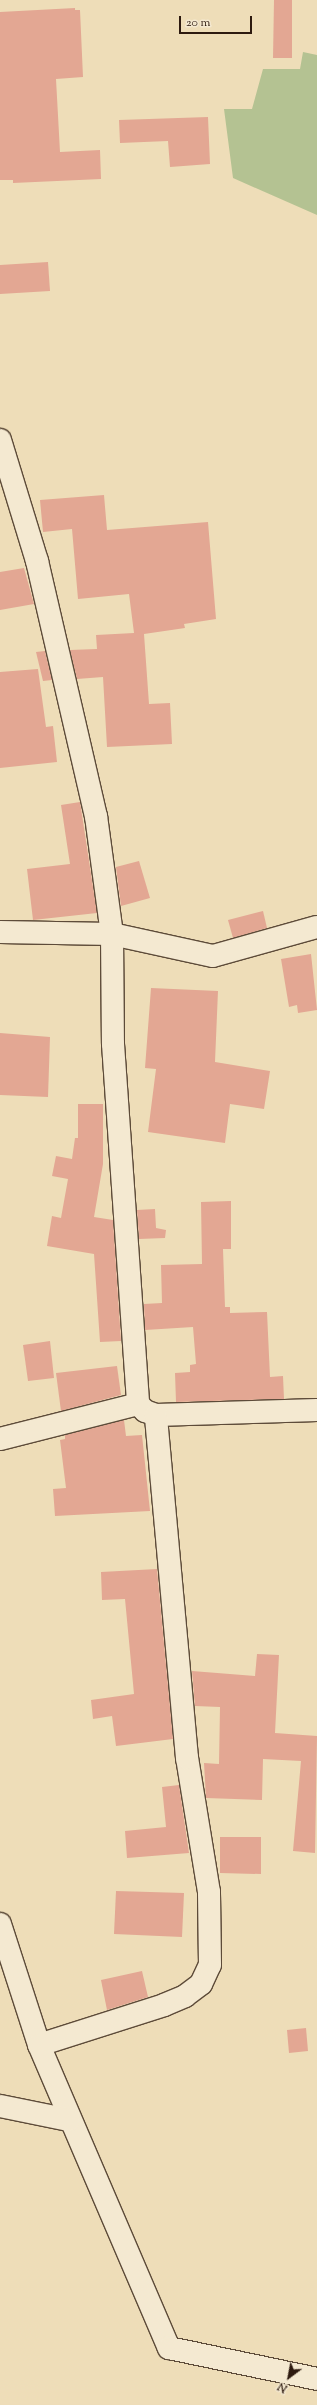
<!DOCTYPE html>
<style>
body{margin:0}
#map{position:relative;width:317px;height:2405px;overflow:hidden;background:#eeddb8;font-family:"Sorts Mill Goudy",serif}
div>[style]{position:absolute}
.green>*{inset:0;background:#b4c292}
.building>*{inset:0;background:#e3a793}
.roads{filter:drop-shadow(1px 0 #5d4b39) drop-shadow(-1px 0 #5d4b39) drop-shadow(0 1px #5d4b39) drop-shadow(0 -1px #5d4b39)}
.street>*{height:22px;margin:-11px;padding:0 11px;transform-origin:11px;border-radius:11px;background:#f4e9d1}
span{translate:-50% -50%;white-space:nowrap;text-align:center;line-height:1.15;-webkit-text-stroke:3px #f4e9d1;paint-order:stroke}
.north{position:absolute;left:269px;top:2357px;width:40px;height:40px;-webkit-text-stroke:3px #f4e9d1;paint-order:stroke;rotate:212deg;font-size:11px;font-weight:700;line-height:16px;text-align:center;color:#2d1a0f}
.north::after{content:'';display:block;margin:auto;width:14px;height:18px;background:#2d1a0f;clip-path:polygon(50% 0,100% 100%,50% 72%,0 100%)}
.scale{position:absolute;left:179px;top:16px;width:73px;height:18px;box-sizing:border-box;border:2px solid #2d1a0f;border-top:0;padding-left:5px;font-size:12px;line-height:14px;white-space:nowrap;color:#2d1a0f;-webkit-text-stroke:3px #f4e9d1;paint-order:stroke}
</style>
<div id="map">
<div class="green">
<div style="clip-path:polygon(303px 52px,317px 55px,317px 215px,233px 178px,224px 109px,252px 109px,263px 69px,300px 69px)"></div>
</div>
<div class="building">
<div style="clip-path:polygon(274px 0,292px 0,292px 58px,273px 58px)"></div>
<div style="clip-path:polygon(75px 8px,75px 10px,80px 10px,83px 77px,56px 79px,60px 152px,100px 150px,101px 179px,13px 183px,13px 180px,0 180px,0 12px)"></div>
<div style="clip-path:polygon(208px 117px,210px 164px,170px 167px,168px 141px,120px 143px,119px 120px)"></div>
<div style="clip-path:polygon(48px 262px,50px 291px,0 294px,0 265px)"></div>
<div style="clip-path:polygon(104px 495px,107px 530px,208px 522px,216px 619px,184px 624px,185px 628px,144px 634px,149px 704px,170px 703px,172px 744px,107px 747px,103px 677px,77px 679px,70px 650px,97px 649px,96px 635px,134px 633px,129px 594px,78px 599px,72px 529px,43px 532px,40px 500px)"></div>
<div style="clip-path:polygon(24px 568px,34px 604px,0 610px,0 572px)"></div>
<div style="clip-path:polygon(45px 651px,52px 680px,43px 681px,36px 652px)"></div>
<div style="clip-path:polygon(38px 669px,46px 727px,53px 726px,57px 762px,0 768px,0 672px)"></div>
<div style="clip-path:polygon(80px 802px,97px 913px,33px 920px,27px 869px,70px 864px,61px 805px)"></div>
<div style="clip-path:polygon(139px 861px,150px 898px,121px 906px,116px 867px)"></div>
<div style="clip-path:polygon(263px 911px,267px 928px,233px 938px,228px 920px)"></div>
<div style="clip-path:polygon(311px 954px,317px 1010px,298px 1013px,297px 1005px,289px 1007px,281px 959px)"></div>
<div style="clip-path:polygon(151px 988px,218px 991px,215px 1062px,270px 1071px,264px 1109px,230px 1104px,225px 1143px,148px 1132px,156px 1069px,145px 1068px)"></div>
<div style="clip-path:polygon(0 1033px,50px 1037px,48px 1097px,0 1095px)"></div>
<div style="clip-path:polygon(78px 1104px,103px 1104px,103px 1164px,94px 1217px,113px 1220px,121px 1341px,100px 1342px,94px 1254px,47px 1246px,52px 1216px,61px 1218px,68px 1179px,52px 1176px,56px 1156px,72px 1159px,75px 1138px,78px 1138px)"></div>
<div style="clip-path:polygon(231px 1201px,231px 1249px,223px 1249px,225px 1307px,230px 1307px,230px 1313px,267px 1312px,270px 1377px,283px 1376px,284px 1399px,176px 1402px,175px 1373px,190px 1372px,190px 1365px,196px 1364px,193px 1327px,145px 1330px,144px 1304px,162px 1303px,161px 1265px,202px 1264px,201px 1202px)"></div>
<div style="clip-path:polygon(155px 1209px,156px 1228px,166px 1230px,165px 1238px,139px 1239px,137px 1210px)"></div>
<div style="clip-path:polygon(50px 1341px,54px 1378px,28px 1381px,23px 1345px)"></div>
<div style="clip-path:polygon(117px 1366px,121px 1395px,61px 1411px,56px 1373px)"></div>
<div style="clip-path:polygon(124px 1420px,126px 1436px,142px 1435px,150px 1511px,55px 1516px,53px 1489px,66px 1488px,60px 1440px,65px 1439px,65px 1435px)"></div>
<div style="clip-path:polygon(157px 1569px,173px 1739px,116px 1746px,112px 1716px,93px 1719px,91px 1700px,134px 1694px,125px 1599px,102px 1600px,101px 1572px)"></div>
<div style="clip-path:polygon(257px 1654px,279px 1655px,275px 1733px,317px 1736px,315px 1853px,293px 1851px,301px 1761px,263px 1759px,262px 1800px,206px 1798px,204px 1763px,219px 1764px,220px 1707px,195px 1706px,192px 1671px,255px 1676px)"></div>
<div style="clip-path:polygon(179px 1785px,189px 1853px,127px 1858px,125px 1831px,166px 1827px,162px 1787px)"></div>
<div style="clip-path:polygon(220px 1837px,261px 1837px,261px 1874px,220px 1873px)"></div>
<div style="clip-path:polygon(116px 1891px,184px 1893px,182px 1937px,114px 1934px)"></div>
<div style="clip-path:polygon(142px 1971px,148px 1997px,107px 2010px,101px 1980px)"></div>
<div style="clip-path:polygon(306px 2028px,308px 2051px,289px 2053px,287px 2030px)"></div>
</div>
<div class="roads">
<div class="street">
<div style="left:0;top:440px;width:127px;rotate:73deg"></div>
<div style="left:37px;top:561px;width:262px;rotate:77deg"></div>
<div style="left:96px;top:816px;width:119px;rotate:82.3deg"></div>
<div style="left:112px;top:934px;width:110px;rotate:89.5deg"></div>
<div style="left:113px;top:1044px;width:361px;rotate:86deg"></div>
<div style="left:138px;top:1404px;width:10px;rotate:45deg"></div>
<div style="left:145px;top:1411px;width:12px;rotate:20deg"></div>
<div style="left:156px;top:1415px;width:161px;rotate:-1.8deg"></div>
<div style="left:0;top:932px;width:112px;rotate:1deg"></div>
<div style="left:112px;top:934px;width:103px;rotate:12.3deg"></div>
<div style="left:213px;top:956px;width:108px;rotate:-15.6deg"></div>
<div style="left:0;top:1439px;width:142px;rotate:-14.2deg"></div>
<div style="left:0;top:1924px;width:127px;rotate:72.1deg"></div>
<div style="left:39px;top:2045px;width:330px;rotate:66.8deg"></div>
<div style="left:169px;top:2348px;width:151px;rotate:11.8deg"></div>
<div style="left:39px;top:2045px;width:131px;rotate:-17.7deg"></div>
<div style="left:164px;top:2005px;width:23px;rotate:-23deg"></div>
<div style="left:185px;top:1996px;width:20px;rotate:-37deg"></div>
<div style="left:201px;top:1984px;width:21px;rotate:-65deg"></div>
<div style="left:210px;top:1965px;width:73px;rotate:-90.8deg"></div>
<div style="left:209px;top:1892px;width:136px;rotate:-99.3deg"></div>
<div style="left:187px;top:1758px;width:344px;rotate:-95.2deg"></div>
<div style="left:0;top:2106px;width:70px;rotate:11.5deg"></div>
</div>
</div>
<div class="north">N</div>
<div class="scale">20 m</div>
</div>
